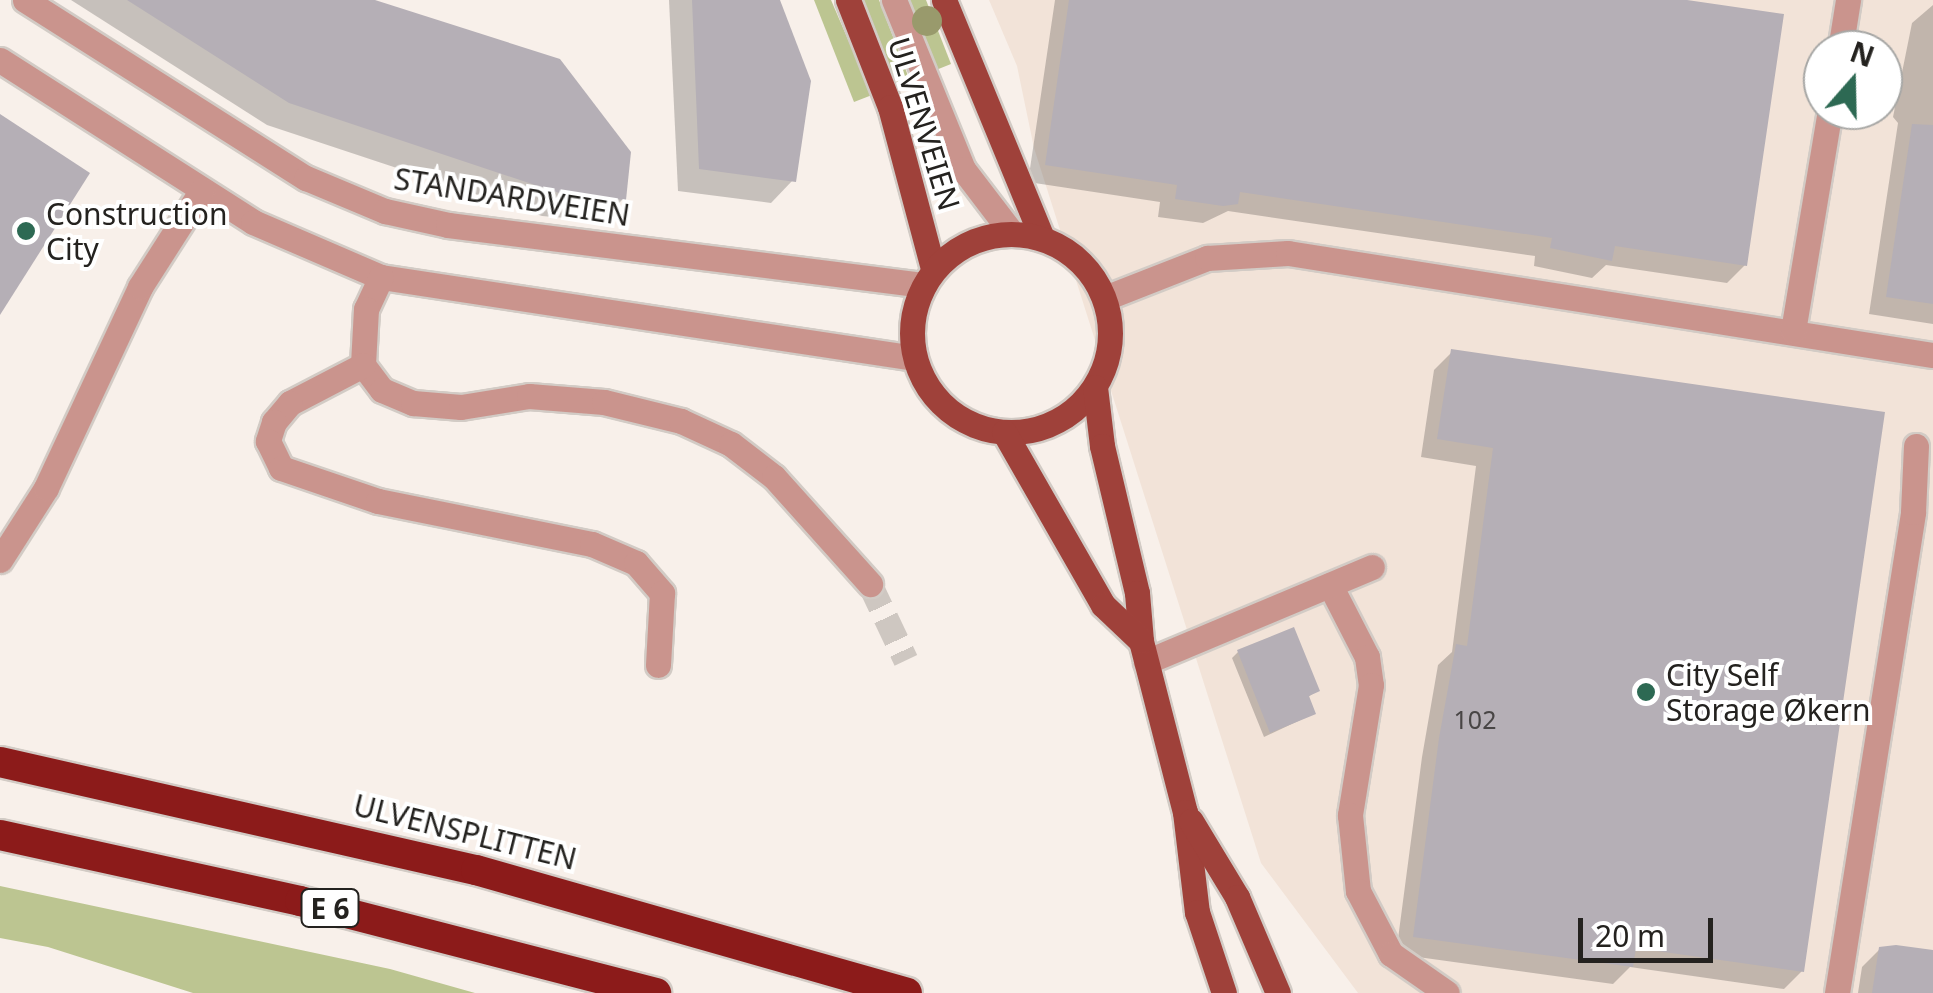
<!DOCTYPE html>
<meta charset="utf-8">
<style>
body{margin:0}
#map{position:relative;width:1933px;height:993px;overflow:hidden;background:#f8f0ea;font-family:"Noto Sans",sans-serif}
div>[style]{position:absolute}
.built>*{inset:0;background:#f2e3d8}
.green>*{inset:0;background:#bcc591}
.shadow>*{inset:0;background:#0003}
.building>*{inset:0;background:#b5afb6}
.minor-tunnel>*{height:25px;margin-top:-12.5px;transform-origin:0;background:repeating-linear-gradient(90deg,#cec7c1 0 25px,transparent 0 37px)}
.roads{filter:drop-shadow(2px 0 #d2cbc5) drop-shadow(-2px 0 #d2cbc5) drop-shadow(0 2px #d2cbc5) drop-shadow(0 -2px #d2cbc5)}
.minor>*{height:25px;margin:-12.5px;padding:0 12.5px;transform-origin:12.5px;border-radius:12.5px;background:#ca948d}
.major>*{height:25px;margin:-12.5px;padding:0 12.5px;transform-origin:12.5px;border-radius:12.5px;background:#9f413a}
.major>.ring{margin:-12.5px;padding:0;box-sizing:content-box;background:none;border:25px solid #9f413a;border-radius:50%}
.highway>*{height:30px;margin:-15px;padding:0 15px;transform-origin:15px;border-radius:15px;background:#8c1b1a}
.trees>*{width:30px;height:30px;margin:-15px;border-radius:50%;background:#999a6c}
.dots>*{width:28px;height:28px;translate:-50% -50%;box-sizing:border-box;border:5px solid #fff;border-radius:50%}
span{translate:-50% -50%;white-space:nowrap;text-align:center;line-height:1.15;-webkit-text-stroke:8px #fff;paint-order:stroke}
.number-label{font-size:25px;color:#484545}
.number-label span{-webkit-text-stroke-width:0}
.shield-label span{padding:2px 8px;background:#fff;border:2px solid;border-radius:8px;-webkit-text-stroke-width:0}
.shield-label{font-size:28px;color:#24221f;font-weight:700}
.street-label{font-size:30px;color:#24221f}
.poi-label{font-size:30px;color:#24221f}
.left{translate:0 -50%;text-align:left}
.north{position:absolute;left:1803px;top:30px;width:100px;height:100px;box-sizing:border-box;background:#fff;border:2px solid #a7a7a5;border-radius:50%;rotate:20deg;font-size:28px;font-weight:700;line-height:40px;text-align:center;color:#24221f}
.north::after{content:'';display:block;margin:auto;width:35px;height:45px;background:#2d6953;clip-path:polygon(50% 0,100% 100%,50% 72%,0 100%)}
.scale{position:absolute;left:1578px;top:918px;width:135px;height:45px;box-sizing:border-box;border:5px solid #24221f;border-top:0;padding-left:12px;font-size:30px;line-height:35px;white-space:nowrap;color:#24221f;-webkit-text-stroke:8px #fff;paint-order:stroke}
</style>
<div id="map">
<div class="built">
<div style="clip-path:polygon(evenodd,989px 0,1933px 0,1933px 993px,1358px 993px,1261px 863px,1034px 148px,1017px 66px,989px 0,1823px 50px,1883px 50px,1883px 110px,1823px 110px,1823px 50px)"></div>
</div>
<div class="green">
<div style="clip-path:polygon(814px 0,831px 0,872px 95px,854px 102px)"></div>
<div style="clip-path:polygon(863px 0,879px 0,910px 81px,897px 85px)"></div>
<div style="clip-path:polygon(909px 0,926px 0,951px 64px,936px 70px)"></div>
<div style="clip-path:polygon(0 886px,390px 969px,475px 993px,193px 993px,48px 947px,0 938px)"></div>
</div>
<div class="shadow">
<div style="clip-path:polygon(71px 0,367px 0,623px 199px,601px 221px,542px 216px,267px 125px)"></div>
<div style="clip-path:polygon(669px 0,777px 0,793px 180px,771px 203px,678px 191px)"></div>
<div style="clip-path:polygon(1055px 0,1670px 0,1745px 265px,1727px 283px,1606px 265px,1592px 278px,1534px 266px,1535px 256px,1228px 211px,1203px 223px,1158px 217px,1160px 202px,1028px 182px)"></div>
<div style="clip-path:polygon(1933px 5px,1933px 324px,1869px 314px,1898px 123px,1893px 117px,1912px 23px)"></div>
<div style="clip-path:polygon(1452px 352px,1802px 971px,1784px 989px,1630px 967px,1613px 984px,1396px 954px,1422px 757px,1438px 665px,1452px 652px,1476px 466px,1421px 457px,1434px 370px)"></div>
<div style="clip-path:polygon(1238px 652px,1317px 690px,1307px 698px,1313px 714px,1264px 737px,1232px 658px)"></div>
<div style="clip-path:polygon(1880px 949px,1933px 956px,1933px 993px,1858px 993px,1862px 967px)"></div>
</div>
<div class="building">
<div style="clip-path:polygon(127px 0,375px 0,560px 59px,631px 152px,626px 200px,565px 195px,289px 103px)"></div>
<div style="clip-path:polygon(692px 0,780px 0,811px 81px,796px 182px,699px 169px)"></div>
<div style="clip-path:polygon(1069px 0,1687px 0,1784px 14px,1747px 266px,1615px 246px,1612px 261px,1550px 248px,1552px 238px,1240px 192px,1238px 204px,1223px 206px,1175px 199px,1177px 185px,1045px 165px)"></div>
<div style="clip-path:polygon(0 114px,90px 173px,0 315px)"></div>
<div style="clip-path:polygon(1912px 124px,1933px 125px,1933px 304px,1886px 297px)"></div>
<div style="clip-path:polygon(1451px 349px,1885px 412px,1804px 972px,1636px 948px,1633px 967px,1413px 937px,1439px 738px,1456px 644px,1467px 646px,1493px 448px,1437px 439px)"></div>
<div style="clip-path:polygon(1294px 627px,1320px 691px,1309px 696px,1316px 714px,1270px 733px,1237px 650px)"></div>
<div style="clip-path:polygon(1896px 945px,1933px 950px,1933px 993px,1872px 993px,1879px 947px)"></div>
</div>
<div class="minor-tunnel">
<div style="left:870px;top:584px;width:84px;rotate:64.7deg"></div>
</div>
<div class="roads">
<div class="minor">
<div style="left:25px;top:0;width:333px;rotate:32.4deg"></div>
<div style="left:306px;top:178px;width:86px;rotate:22.7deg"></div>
<div style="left:385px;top:211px;width:65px;rotate:12.5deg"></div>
<div style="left:448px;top:225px;width:480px;rotate:7.2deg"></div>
<div style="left:894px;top:0;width:183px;rotate:67.8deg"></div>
<div style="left:963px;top:169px;width:81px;rotate:52.6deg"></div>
<div style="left:1840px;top:50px;width:51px;rotate:-80.9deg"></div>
<div style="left:0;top:60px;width:300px;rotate:32.6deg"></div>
<div style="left:253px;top:222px;width:139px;rotate:23.3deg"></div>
<div style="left:381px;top:277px;width:539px;rotate:8.64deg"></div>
<div style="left:381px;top:277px;width:35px;rotate:115deg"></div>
<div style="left:366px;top:309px;width:56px;rotate:93.1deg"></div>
<div style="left:363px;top:365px;width:31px;rotate:53deg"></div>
<div style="left:382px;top:390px;width:34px;rotate:23deg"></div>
<div style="left:413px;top:403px;width:48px;rotate:4.8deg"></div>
<div style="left:461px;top:407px;width:69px;rotate:-9.2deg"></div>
<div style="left:529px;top:396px;width:75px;rotate:4.6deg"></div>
<div style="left:604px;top:402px;width:79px;rotate:13.9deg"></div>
<div style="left:681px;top:421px;width:55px;rotate:24.7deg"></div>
<div style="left:731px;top:444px;width:54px;rotate:37.5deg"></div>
<div style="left:774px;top:477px;width:144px;rotate:48.1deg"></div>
<div style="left:1105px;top:298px;width:110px;rotate:-21.4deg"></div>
<div style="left:1207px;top:258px;width:81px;rotate:-3.5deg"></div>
<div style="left:1288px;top:253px;width:653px;rotate:8.99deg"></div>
<div style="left:1793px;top:331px;width:224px;rotate:-80.5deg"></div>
<div style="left:363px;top:365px;width:82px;rotate:152.5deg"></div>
<div style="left:290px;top:403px;width:25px;rotate:130deg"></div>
<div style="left:274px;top:422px;width:20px;rotate:108deg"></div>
<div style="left:268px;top:441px;width:30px;rotate:64deg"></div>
<div style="left:281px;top:468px;width:102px;rotate:18.8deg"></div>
<div style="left:378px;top:501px;width:218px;rotate:11.4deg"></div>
<div style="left:592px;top:544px;width:48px;rotate:23.4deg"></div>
<div style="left:636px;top:563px;width:40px;rotate:49deg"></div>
<div style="left:662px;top:593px;width:72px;rotate:93.2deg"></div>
<div style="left:0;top:560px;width:85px;rotate:-57.4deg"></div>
<div style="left:46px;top:488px;width:222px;rotate:-64.9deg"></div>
<div style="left:140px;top:287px;width:115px;rotate:-57.4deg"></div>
<div style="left:1330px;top:585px;width:81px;rotate:62.8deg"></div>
<div style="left:1367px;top:657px;width:28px;rotate:82deg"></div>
<div style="left:1371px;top:685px;width:132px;rotate:99.2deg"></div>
<div style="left:1350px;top:815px;width:76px;rotate:84deg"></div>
<div style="left:1358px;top:891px;width:71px;rotate:62.4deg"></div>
<div style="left:1391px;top:954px;width:68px;rotate:34.9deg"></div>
<div style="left:1146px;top:662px;width:245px;rotate:-22.8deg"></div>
<div style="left:1837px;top:993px;width:487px;rotate:-81deg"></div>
<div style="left:1913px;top:512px;width:66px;rotate:-87.4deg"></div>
</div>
<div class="major">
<div style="left:848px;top:0;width:115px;rotate:68.6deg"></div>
<div style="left:890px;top:107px;width:168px;rotate:75.1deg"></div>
<div style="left:944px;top:0;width:257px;rotate:67.6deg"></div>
<div class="ring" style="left:912px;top:234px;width:173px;height:173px"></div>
<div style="left:1095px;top:387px;width:59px;rotate:83.2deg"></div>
<div style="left:1102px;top:446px;width:151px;rotate:76.6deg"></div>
<div style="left:1137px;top:593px;width:48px;rotate:85.2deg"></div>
<div style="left:1141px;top:641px;width:177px;rotate:75.6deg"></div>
<div style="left:1185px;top:812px;width:101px;rotate:83.2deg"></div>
<div style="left:1197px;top:912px;width:85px;rotate:71.6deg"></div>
<div style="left:1004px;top:432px;width:199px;rotate:60.2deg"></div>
<div style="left:1103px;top:605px;width:52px;rotate:43.5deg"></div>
<div style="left:1191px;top:821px;width:89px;rotate:58.8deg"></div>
<div style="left:1237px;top:897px;width:104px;rotate:66.9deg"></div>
</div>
<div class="highway">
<div style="left:0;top:762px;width:488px;rotate:12.8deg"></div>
<div style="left:476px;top:870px;width:448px;rotate:15.9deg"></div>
<div style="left:0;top:835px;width:307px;rotate:12.4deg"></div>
<div style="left:300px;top:901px;width:368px;rotate:14.5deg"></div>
</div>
</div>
<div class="trees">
<div style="left:927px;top:21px"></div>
</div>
<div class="dots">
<div style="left:26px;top:231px;background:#2d6953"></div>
<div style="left:1646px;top:692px;background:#2d6953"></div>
</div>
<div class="number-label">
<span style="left:1475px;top:719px">102</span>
</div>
<div class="shield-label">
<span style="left:330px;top:908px">E 6</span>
</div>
<div class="street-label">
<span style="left:924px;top:124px;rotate:73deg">ULVENVEIEN</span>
<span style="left:512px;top:197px;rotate:9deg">STANDARDVEIEN</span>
<span style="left:465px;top:832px;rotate:14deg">ULVENSPLITTEN</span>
</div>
<div class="poi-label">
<span class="left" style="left:46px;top:231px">Construction<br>City</span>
<span class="left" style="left:1666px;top:692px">City Self<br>Storage Økern</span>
</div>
<div class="north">N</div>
<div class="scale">20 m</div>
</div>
